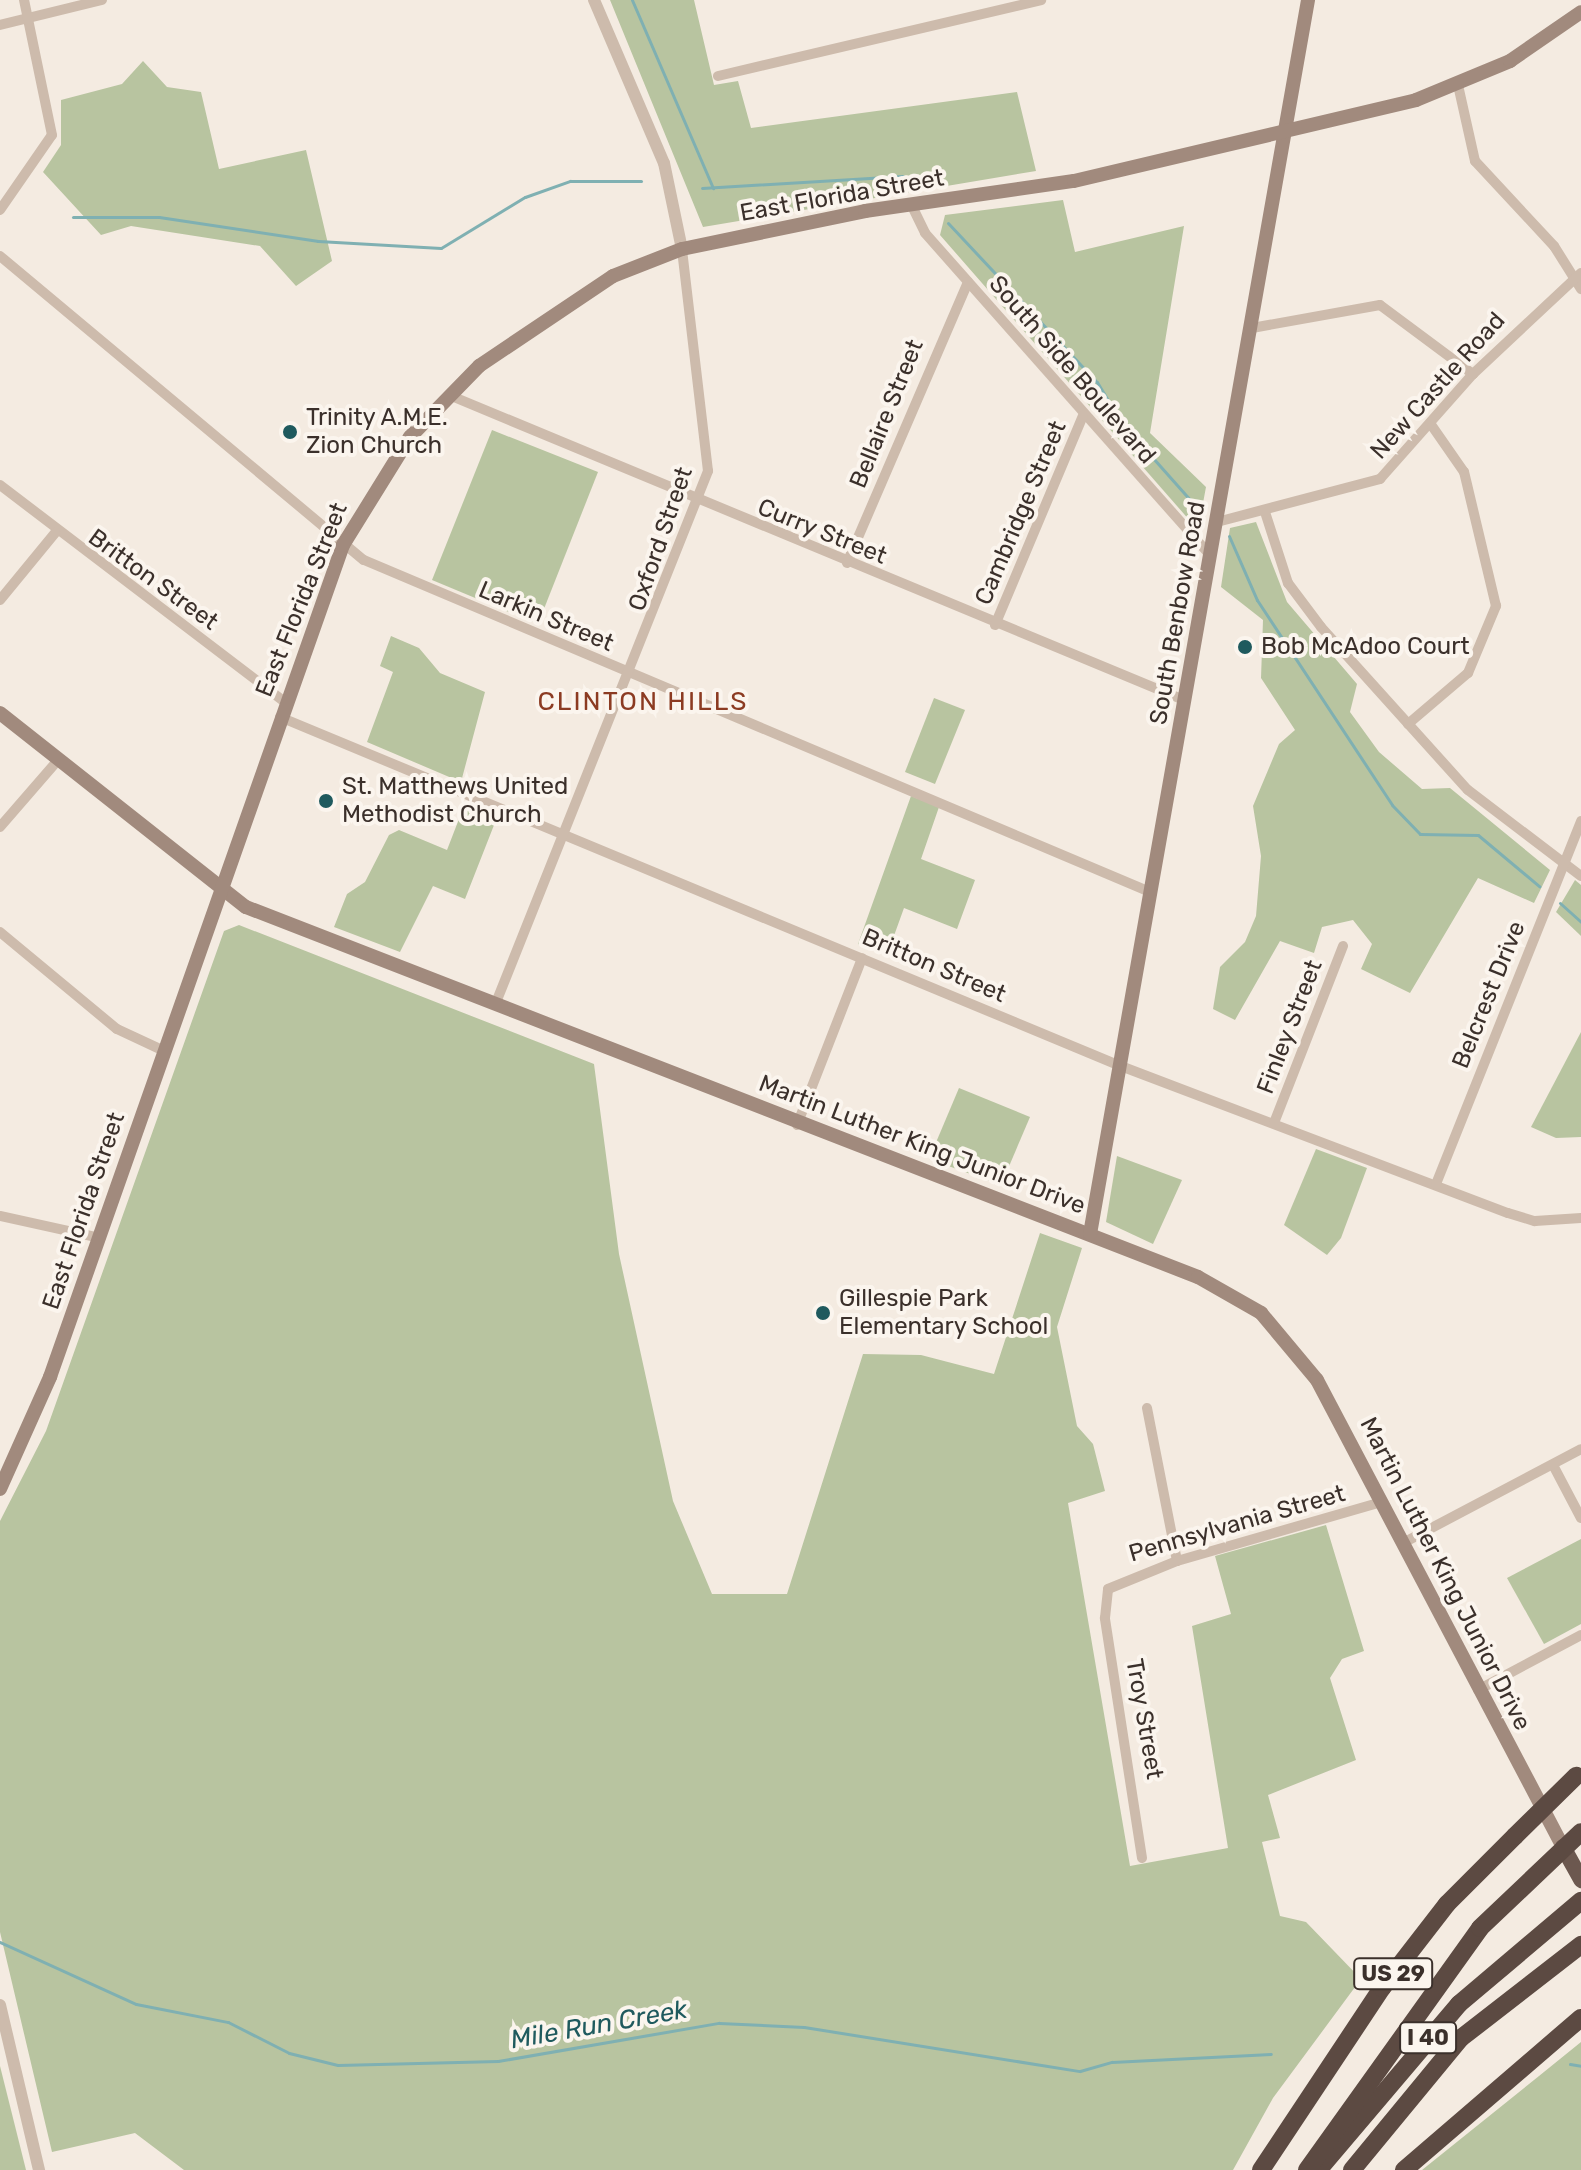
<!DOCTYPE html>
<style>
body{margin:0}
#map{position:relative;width:1581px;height:2170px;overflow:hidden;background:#f4ebe1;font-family:Rubik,sans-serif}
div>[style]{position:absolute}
.green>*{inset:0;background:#b8c4a0}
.stream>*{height:3px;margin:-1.5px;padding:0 1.5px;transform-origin:1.5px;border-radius:1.5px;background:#7fb0b2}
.minor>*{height:10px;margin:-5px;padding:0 5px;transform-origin:5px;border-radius:5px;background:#cdbbac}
.tertiary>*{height:12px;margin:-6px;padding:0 6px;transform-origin:6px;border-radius:6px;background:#cdbbac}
.secondary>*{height:14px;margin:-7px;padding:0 7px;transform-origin:7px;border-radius:7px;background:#a18a7d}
.trunk>*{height:16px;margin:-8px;padding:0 8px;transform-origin:8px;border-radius:8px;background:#6c584f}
.motorway>*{height:18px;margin:-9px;padding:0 9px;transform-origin:9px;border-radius:9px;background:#5c4a42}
.motorway-bridge>*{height:18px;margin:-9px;padding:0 9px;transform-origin:9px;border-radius:9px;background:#5c4a42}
.dots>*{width:22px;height:22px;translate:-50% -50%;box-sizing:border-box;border:4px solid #fbf5ee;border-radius:50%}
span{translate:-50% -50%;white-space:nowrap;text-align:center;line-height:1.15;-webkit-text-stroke:8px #fbf5ee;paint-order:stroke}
.shield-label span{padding:2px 6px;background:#fbf5ee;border:2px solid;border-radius:6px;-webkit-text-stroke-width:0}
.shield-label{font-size:22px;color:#3b302b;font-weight:700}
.street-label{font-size:24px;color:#3b302b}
.poi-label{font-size:24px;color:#3b302b}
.left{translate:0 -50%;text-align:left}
.neighbourhood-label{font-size:26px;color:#8c3b22;letter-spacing:2px}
.water-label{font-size:26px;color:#1f5a5e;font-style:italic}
</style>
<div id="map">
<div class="green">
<div style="clip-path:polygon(610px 0,694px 0,714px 85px,738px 81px,751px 128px,1017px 92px,1036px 171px,703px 227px)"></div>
<div style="clip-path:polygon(143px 61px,167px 87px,201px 92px,219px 169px,306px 150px,332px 261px,296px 286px,260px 246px,131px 226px,101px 235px,43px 172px,61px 145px,61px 100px,122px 84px)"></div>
<div style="clip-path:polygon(1063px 200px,1075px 252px,1184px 226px,1150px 433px,1206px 487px,1198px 530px,940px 235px,945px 215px)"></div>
<div style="clip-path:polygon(492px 430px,598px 472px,538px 624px,432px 580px)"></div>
<div style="clip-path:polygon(1256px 522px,1287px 602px,1357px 684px,1350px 712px,1379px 752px,1422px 789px,1450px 788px,1550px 870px,1534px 903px,1478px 878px,1410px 993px,1361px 969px,1372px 944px,1353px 920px,1322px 927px,1314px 953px,1280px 941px,1235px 1020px,1213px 1009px,1220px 967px,1245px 942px,1256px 916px,1261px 856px,1253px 806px,1279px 744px,1295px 730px,1261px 678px,1263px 620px,1221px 587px,1230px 528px)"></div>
<div style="clip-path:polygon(391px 636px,419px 648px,440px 673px,485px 692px,461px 782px,367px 742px,393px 672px,380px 666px)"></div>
<div style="clip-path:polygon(934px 698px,965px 710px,935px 784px,905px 772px)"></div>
<div style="clip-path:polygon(911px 796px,939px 807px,921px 859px,975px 880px,957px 929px,904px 908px,887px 955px,858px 944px)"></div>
<div style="clip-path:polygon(464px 806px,496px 820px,465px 899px,433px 886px,400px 952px,334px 927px,347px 894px,365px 882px,389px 835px,399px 830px,447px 850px)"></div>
<div style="clip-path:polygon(1575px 880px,1581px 885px,1581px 936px,1556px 912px)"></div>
<div style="clip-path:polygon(239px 925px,594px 1064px,619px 1254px,673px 1501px,712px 1594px,787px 1594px,863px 1354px,921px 1355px,994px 1374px,1040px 1233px,1082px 1248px,1057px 1327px,1077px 1426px,1093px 1444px,1105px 1491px,1068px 1503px,1130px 1866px,1228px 1848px,1192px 1626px,1231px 1614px,1215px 1556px,1326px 1525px,1364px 1651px,1342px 1659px,1330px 1678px,1356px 1760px,1268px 1795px,1280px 1838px,1262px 1842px,1280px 1916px,1306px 1922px,1361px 1979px,1273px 2098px,1233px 2170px,184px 2170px,135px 2133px,52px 2152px,0 1932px,0 1521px,46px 1431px,224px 931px)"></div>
<div style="clip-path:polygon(1581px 1032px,1581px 1137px,1556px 1138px,1531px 1127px)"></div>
<div style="clip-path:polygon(959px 1088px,1030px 1117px,1001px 1185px,929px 1159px)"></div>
<div style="clip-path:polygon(1316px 1149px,1367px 1168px,1341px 1238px,1327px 1255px,1284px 1225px)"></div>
<div style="clip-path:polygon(1117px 1156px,1182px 1180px,1153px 1244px,1106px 1222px)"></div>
<div style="clip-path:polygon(1581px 1539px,1581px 1624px,1544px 1644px,1507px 1578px)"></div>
<div style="clip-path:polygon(1581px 2042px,1581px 2170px,1422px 2170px,1539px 2076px)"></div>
<div style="clip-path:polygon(0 2066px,26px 2170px,0 2170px)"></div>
</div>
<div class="stream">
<div style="left:632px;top:0;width:205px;rotate:66.7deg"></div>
<div style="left:702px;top:188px;width:201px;rotate:-3.4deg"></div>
<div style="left:73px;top:217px;width:86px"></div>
<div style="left:159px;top:217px;width:161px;rotate:8.6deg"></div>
<div style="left:318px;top:241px;width:123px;rotate:3.3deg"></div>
<div style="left:441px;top:248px;width:98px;rotate:-31.3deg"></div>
<div style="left:525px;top:197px;width:48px;rotate:-19.6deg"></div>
<div style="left:570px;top:181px;width:71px"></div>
<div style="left:948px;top:223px;width:218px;rotate:46.9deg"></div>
<div style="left:1097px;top:382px;width:47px;rotate:59deg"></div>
<div style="left:1121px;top:422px;width:119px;rotate:48.4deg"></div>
<div style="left:1229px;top:536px;width:70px;rotate:66.4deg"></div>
<div style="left:1257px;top:600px;width:245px;rotate:56.6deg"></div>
<div style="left:1392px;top:805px;width:40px;rotate:46deg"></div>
<div style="left:1420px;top:834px;width:58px;rotate:1deg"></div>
<div style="left:1478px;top:835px;width:80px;rotate:39.9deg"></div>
<div style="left:1560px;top:903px;width:28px;rotate:42deg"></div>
<div style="left:0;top:1942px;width:149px;rotate:24.5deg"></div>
<div style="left:136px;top:2004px;width:94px;rotate:11.1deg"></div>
<div style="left:228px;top:2022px;width:68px;rotate:26.9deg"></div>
<div style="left:289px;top:2053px;width:50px;rotate:13.8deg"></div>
<div style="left:338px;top:2065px;width:160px;rotate:-1.4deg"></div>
<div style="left:498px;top:2061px;width:224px;rotate:-9.8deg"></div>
<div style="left:719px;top:2023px;width:85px;rotate:2.7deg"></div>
<div style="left:804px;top:2027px;width:279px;rotate:9.1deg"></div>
<div style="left:1080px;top:2071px;width:33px;rotate:-16deg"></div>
<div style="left:1112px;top:2062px;width:159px;rotate:-2.9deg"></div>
<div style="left:1570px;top:2064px;width:11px;rotate:10deg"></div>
</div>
<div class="minor">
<div style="left:0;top:25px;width:105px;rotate:-13.8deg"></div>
<div style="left:718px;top:76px;width:332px;rotate:-13.2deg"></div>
<div style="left:1458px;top:85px;width:78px;rotate:77.4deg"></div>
<div style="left:1475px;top:161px;width:116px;rotate:47.1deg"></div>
<div style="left:1554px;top:246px;width:51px;rotate:57.9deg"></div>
<div style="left:911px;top:204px;width:32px;rotate:64deg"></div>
<div style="left:925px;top:233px;width:431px;rotate:48.5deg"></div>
<div style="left:0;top:210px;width:91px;rotate:-55.3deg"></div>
<div style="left:52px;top:135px;width:138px;rotate:-101.7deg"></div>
<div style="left:0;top:256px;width:474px;rotate:39.9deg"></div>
<div style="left:364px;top:560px;width:853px;rotate:22.9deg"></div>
<div style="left:1252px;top:328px;width:130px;rotate:-10.2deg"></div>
<div style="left:1380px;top:305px;width:116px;rotate:36.6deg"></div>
<div style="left:449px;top:395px;width:796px;rotate:22.54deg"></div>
<div style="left:0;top:485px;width:358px;rotate:37.3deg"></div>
<div style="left:1265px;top:512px;width:75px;rotate:72.1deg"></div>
<div style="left:1288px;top:583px;width:55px;rotate:53.1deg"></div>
<div style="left:1321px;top:627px;width:219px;rotate:48deg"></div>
<div style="left:1468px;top:790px;width:142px;rotate:37.3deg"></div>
<div style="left:1217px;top:522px;width:169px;rotate:-14.8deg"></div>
<div style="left:1380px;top:479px;width:140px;rotate:-48.5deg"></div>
<div style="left:1473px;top:374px;width:148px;rotate:-43.1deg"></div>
<div style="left:847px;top:563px;width:306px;rotate:-66.7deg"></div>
<div style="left:0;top:600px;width:87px;rotate:-50.6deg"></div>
<div style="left:995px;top:625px;width:227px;rotate:-67.2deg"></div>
<div style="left:280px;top:717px;width:907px;rotate:22.55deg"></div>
<div style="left:1118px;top:1065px;width:417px;rotate:20.8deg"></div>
<div style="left:1508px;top:1213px;width:28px;rotate:17deg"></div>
<div style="left:1535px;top:1221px;width:46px;rotate:-3.7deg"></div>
<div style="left:1408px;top:724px;width:79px;rotate:-40.4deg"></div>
<div style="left:1468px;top:673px;width:73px;rotate:-67.3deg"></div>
<div style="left:1496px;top:606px;width:138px;rotate:-103.4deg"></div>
<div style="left:1464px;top:472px;width:56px;rotate:-124.8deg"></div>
<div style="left:0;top:827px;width:89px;rotate:-49.1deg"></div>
<div style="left:0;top:932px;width:152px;rotate:39.7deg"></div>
<div style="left:117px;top:1029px;width:50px;rotate:25deg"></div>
<div style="left:495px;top:1005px;width:575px;rotate:-68.25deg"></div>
<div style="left:708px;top:471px;width:224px;rotate:-96.7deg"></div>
<div style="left:1274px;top:1123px;width:190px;rotate:-68.7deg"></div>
<div style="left:797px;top:1125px;width:179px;rotate:-68.7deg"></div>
<div style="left:1436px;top:1184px;width:391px;rotate:-68.2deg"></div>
<div style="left:0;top:1216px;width:102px;rotate:12.4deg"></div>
<div style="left:1147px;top:1408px;width:156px;rotate:78.9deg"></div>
<div style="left:1553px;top:1465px;width:60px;rotate:62.2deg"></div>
<div style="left:1403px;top:1543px;width:201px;rotate:-27.8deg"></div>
<div style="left:1478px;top:1690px;width:117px;rotate:-28.1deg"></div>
<div style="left:1142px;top:1858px;width:243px;rotate:-98.8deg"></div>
<div style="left:1105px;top:1618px;width:29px;rotate:-84deg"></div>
<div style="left:1108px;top:1589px;width:74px;rotate:-22.1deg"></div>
<div style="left:1177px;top:1561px;width:212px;rotate:-16.1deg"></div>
</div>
<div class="tertiary">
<div style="left:594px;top:0;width:177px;rotate:66.8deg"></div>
<div style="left:664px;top:163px;width:88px;rotate:78.2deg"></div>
<div style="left:0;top:2005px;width:170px;rotate:76.7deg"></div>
</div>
<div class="secondary">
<div style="left:0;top:713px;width:313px;rotate:38.3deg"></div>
<div style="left:246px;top:907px;width:1021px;rotate:21.24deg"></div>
<div style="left:1198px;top:1277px;width:73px;rotate:29.7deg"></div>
<div style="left:1261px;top:1313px;width:87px;rotate:50.1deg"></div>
<div style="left:1317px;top:1380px;width:528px;rotate:62.22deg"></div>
<div style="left:1090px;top:1234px;width:1253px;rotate:-79.98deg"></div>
<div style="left:0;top:1489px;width:123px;rotate:-65.9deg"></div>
<div style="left:50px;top:1377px;width:882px;rotate:-70.6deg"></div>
<div style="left:343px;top:545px;width:127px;rotate:-58.2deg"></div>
<div style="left:410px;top:437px;width:99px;rotate:-45.8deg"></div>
<div style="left:479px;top:366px;width:161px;rotate:-33.9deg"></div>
<div style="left:613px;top:276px;width:74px;rotate:-21.4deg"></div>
<div style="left:682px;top:249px;width:187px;rotate:-11.7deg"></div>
<div style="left:865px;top:211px;width:211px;rotate:-8.2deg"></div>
<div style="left:1074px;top:181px;width:351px;rotate:-13.3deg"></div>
<div style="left:1416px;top:100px;width:102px;rotate:-22.5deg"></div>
<div style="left:1510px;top:61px;width:86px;rotate:-34.6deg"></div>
</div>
<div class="trunk">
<div style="left:1563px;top:1847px;width:38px;rotate:61deg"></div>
</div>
<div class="motorway">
<div style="left:1320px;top:2168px;width:215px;rotate:-49.7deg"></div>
<div style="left:1459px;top:2004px;width:160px;rotate:-40.2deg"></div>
<div style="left:1261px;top:2170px;width:219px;rotate:-56.4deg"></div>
<div style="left:1382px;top:1988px;width:106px;rotate:-52.3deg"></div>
<div style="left:1447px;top:1904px;width:96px;rotate:-45deg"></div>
<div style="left:1307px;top:2170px;width:297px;rotate:-54.4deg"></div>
<div style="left:1480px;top:1928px;width:139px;rotate:-43.5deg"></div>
<div style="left:1352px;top:2170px;width:171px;rotate:-50.5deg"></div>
<div style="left:1461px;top:2038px;width:152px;rotate:-37.8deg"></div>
<div style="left:1404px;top:2170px;width:233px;rotate:-40.7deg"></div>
</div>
<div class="motorway-bridge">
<div style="left:1515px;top:1836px;width:86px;rotate:-44.5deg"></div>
</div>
<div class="dots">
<div style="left:290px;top:432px;background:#1f5a5e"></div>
<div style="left:1245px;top:647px;background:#1f5a5e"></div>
<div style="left:326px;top:801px;background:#1f5a5e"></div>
<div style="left:823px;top:1313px;background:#1f5a5e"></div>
</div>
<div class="shield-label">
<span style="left:1393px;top:1974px">US 29</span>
<span style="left:1428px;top:2038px">I 40</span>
</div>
<div class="street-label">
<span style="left:842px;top:196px;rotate:-10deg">East Florida Street</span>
<span style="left:1072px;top:370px;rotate:49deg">South Side Boulevard</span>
<span style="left:1438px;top:386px;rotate:-48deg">New Castle Road</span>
<span style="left:887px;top:414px;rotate:-68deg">Bellaire Street</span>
<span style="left:1021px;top:513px;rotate:-67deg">Cambridge Street</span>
<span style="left:822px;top:532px;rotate:22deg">Curry Street</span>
<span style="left:661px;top:539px;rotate:-71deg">Oxford Street</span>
<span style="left:153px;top:580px;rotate:36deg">Britton Street</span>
<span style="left:302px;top:600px;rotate:-68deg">East Florida Street</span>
<span style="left:1178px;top:613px;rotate:-80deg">South Benbow Road</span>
<span style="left:546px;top:617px;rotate:23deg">Larkin Street</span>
<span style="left:934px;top:966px;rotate:23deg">Britton Street</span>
<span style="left:1489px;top:995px;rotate:-68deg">Belcrest Drive</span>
<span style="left:1290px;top:1027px;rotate:-69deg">Finley Street</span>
<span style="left:922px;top:1145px;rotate:21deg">Martin Luther King Junior Drive</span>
<span style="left:84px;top:1211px;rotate:-71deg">East Florida Street</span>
<span style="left:1237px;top:1524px;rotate:-16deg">Pennsylvania Street</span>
<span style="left:1445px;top:1574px;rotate:63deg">Martin Luther King Junior Drive</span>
<span style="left:1144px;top:1719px;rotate:80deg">Troy Street</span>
</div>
<div class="poi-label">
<span class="left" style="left:306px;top:432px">Trinity A.M.E.<br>Zion Church</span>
<span class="left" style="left:1261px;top:647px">Bob McAdoo Court</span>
<span class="left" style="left:342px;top:801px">St. Matthews United<br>Methodist Church</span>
<span class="left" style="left:839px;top:1313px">Gillespie Park<br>Elementary School</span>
</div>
<div class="neighbourhood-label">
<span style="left:643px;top:702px">CLINTON HILLS</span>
</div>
<div class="water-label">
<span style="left:599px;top:2025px;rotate:-10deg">Mile Run Creek</span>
</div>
</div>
